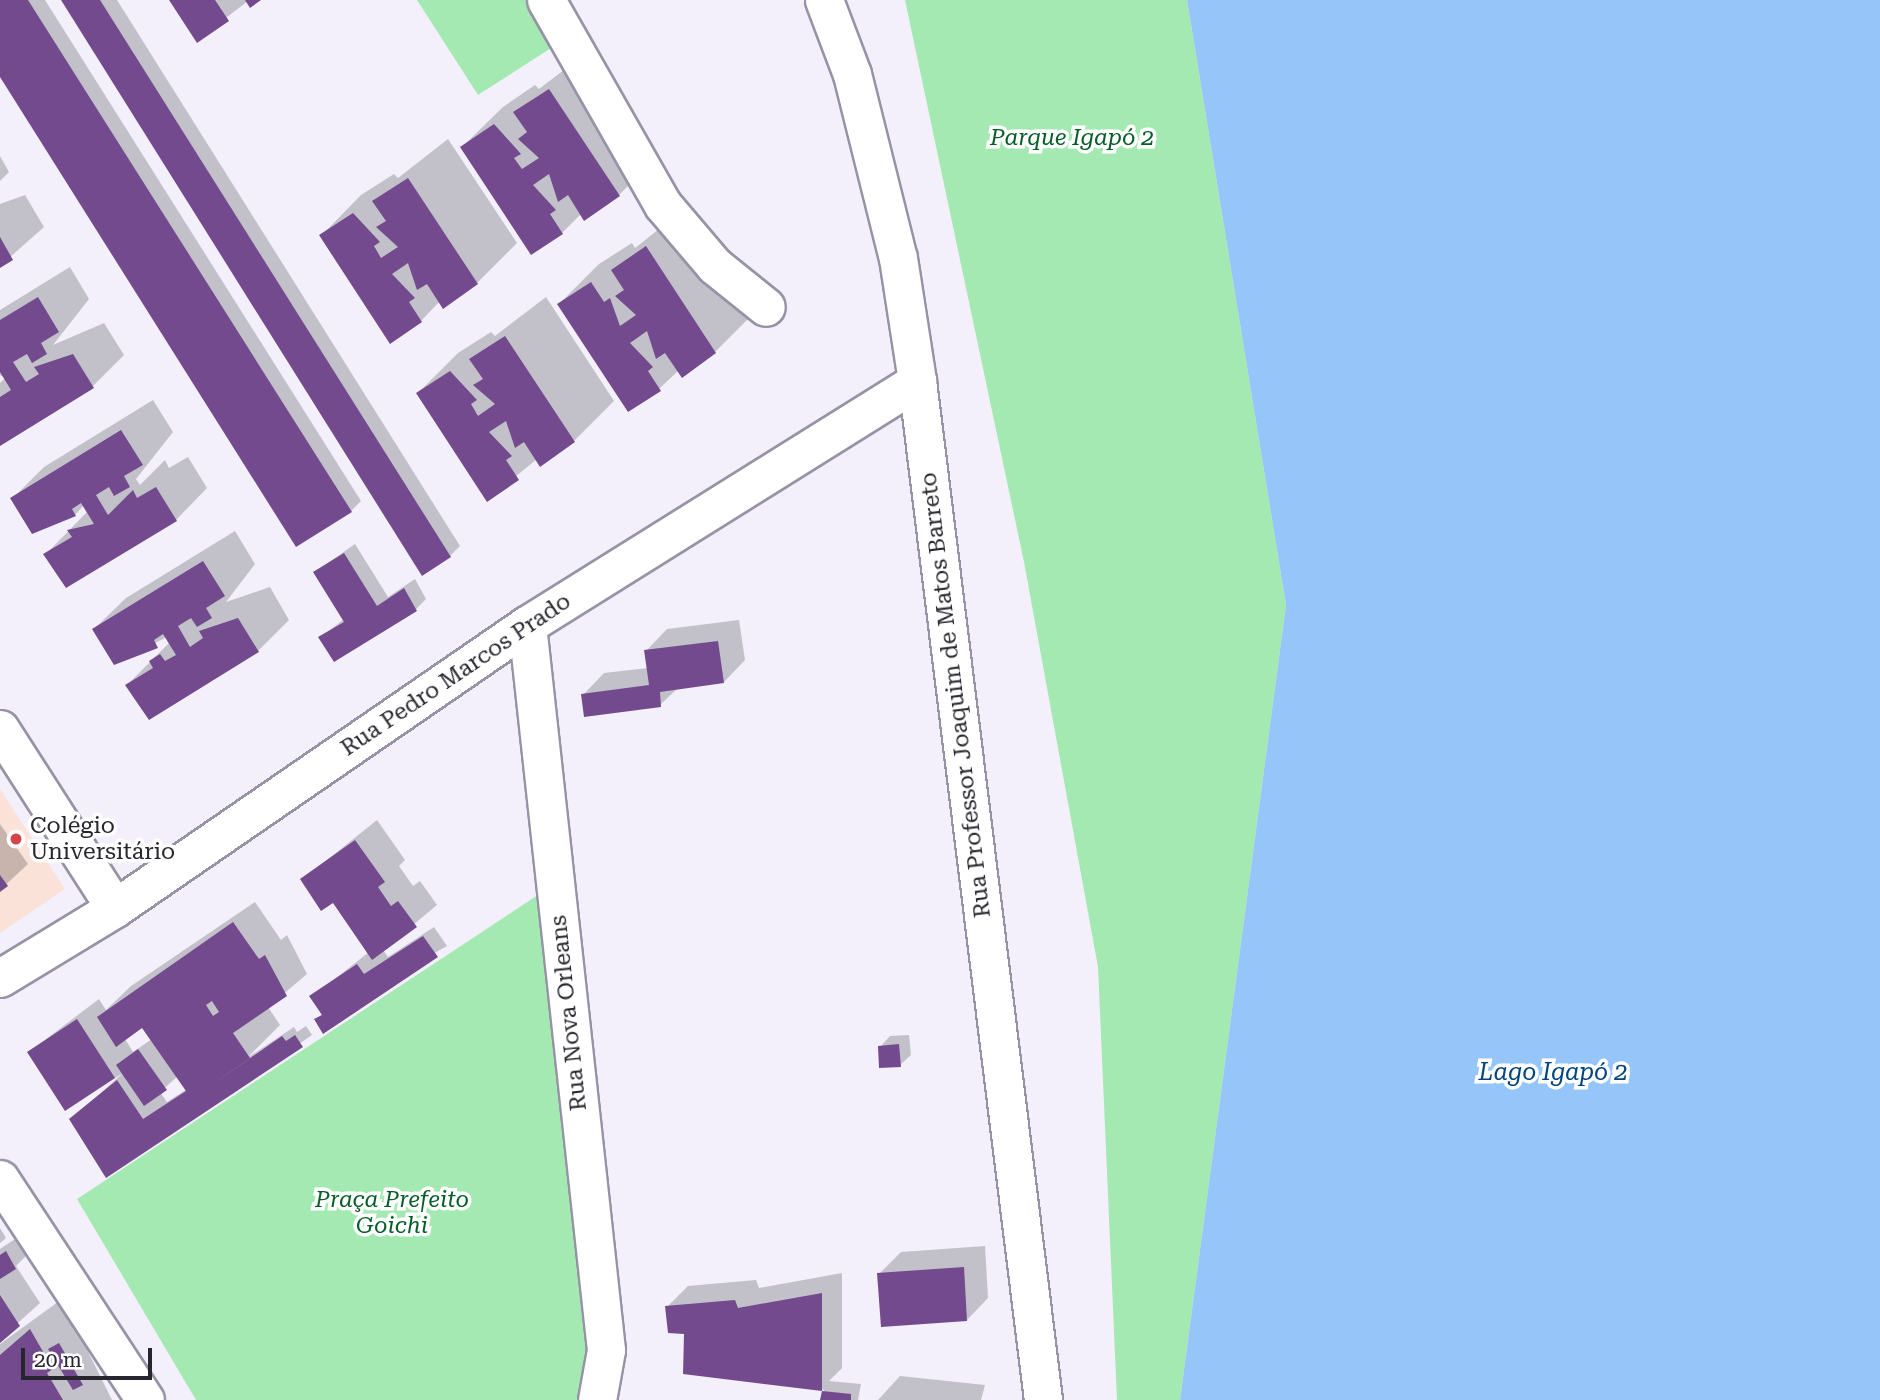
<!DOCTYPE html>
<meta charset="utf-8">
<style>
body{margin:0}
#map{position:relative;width:1880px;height:1400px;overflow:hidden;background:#f3f0fc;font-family:"Roboto Serif",serif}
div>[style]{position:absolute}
.education>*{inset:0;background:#fae2d8}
.green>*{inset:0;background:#a5e9b2}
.water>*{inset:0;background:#95c5f9}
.shadow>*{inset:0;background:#0003}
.building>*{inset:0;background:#734a8d}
.roads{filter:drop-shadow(2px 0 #9793a6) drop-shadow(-2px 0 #9793a6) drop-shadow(0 2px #9793a6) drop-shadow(0 -2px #9793a6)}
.street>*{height:37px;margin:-18.5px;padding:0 18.5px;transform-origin:18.5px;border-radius:18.5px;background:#fff}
.dots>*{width:19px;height:19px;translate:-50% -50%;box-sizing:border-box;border:4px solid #fff;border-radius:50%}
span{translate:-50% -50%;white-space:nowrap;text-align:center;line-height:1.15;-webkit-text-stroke:7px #fff;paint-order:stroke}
.park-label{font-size:23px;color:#055d28;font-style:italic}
.street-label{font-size:23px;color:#27252d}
.poi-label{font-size:23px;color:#27252d}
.left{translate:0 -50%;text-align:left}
.water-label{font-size:24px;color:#00447e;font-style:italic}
.scale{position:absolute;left:21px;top:1348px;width:131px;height:32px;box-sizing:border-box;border:4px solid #27252d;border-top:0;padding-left:9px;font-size:21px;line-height:24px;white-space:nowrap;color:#27252d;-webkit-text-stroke:5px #fff;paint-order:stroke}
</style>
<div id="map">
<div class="education">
<div style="clip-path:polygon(0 789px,65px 889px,0 933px)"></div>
</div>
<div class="green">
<div style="clip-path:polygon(417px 0,532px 0,559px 43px,478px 95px)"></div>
<div style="clip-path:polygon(905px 0,1187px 0,1286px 605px,1180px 1400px,1117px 1400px,1098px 967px,1024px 562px)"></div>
<div style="clip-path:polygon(541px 893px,592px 1339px,579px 1400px,196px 1400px,77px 1199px)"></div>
</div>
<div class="water">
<div style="clip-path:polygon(1187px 0,1880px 0,1880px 1400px,1180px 1400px,1286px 605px)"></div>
</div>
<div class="shadow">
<div style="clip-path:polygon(0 0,45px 0,361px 501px,351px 511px,0 74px)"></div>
<div style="clip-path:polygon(63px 0,117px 0,460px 546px,450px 556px)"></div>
<div style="clip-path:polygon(171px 0,258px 0,248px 1px,197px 40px)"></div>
<div style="clip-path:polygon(590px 50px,659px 155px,619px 195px,582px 213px,562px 233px,462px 147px,503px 107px,535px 85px,539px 89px)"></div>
<div style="clip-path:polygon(448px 139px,517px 243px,477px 283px,440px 301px,421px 321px,321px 236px,361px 195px,394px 174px,398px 178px)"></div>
<div style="clip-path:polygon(0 156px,9px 172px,0 181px)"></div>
<div style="clip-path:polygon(25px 195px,44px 227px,0 266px,0 204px)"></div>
<div style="clip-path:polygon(687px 207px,755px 312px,715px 352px,679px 370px,659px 389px,559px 304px,599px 264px,632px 243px,635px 248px)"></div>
<div style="clip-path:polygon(70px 267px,89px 299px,53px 345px,104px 323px,124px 355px,93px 386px,0 444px,0 383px,5px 378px,0 375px,0 310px)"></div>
<div style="clip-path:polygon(546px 297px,614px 401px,574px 441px,537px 459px,488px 499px,418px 393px,458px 353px,491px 332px,495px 336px)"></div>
<div style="clip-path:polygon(153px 400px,173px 432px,136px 479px,140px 485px,165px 460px,169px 468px,188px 457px,207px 488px,176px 520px,46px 554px,88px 511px,84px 505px,75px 515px,13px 498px,44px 467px)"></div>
<div style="clip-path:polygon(235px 531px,255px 564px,226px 602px,270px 587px,289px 620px,258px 651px,127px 685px,170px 642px,167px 637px,115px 663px,94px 629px,126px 598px)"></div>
<div style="clip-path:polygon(355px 544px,388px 597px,415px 579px,426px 599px,416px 609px,321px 637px,344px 619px,315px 572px)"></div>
<div style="clip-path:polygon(739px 620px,745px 660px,724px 682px,678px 688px,660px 705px,583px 695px,604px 673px,648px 668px,646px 651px,667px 629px)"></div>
<div style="clip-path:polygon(377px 820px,405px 860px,399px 866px,413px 886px,420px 881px,437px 905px,383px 950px,388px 957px,434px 927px,447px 946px,316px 1020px,323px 1013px,312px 997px,369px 952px,333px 901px,302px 880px)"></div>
<div style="clip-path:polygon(0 824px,28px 864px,0 890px)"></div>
<div style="clip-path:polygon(evenodd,255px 902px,281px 940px,287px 935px,307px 974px,268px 1007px,280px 1025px,247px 1058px,294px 1027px,297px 1032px,306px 1026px,312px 1035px,107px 1176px,71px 1120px,123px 1073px,66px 1109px,29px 1052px,99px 999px,106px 1010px,131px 986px,255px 902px,143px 1026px,152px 1039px,133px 1052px,125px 1039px,143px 1026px,255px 902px,178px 1076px,187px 1089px,167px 1102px,160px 1092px,178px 1076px)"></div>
<div style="clip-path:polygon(909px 1035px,911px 1055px,900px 1065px,880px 1047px,890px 1036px)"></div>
<div style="clip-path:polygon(0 1228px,6px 1238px,0 1243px)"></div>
<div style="clip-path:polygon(27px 1231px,36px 1246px,16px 1266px,40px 1303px,0 1339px,0 1249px)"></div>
<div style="clip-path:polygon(985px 1246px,988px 1298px,967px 1320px,879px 1274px,901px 1252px)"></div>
<div style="clip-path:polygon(842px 1273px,842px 1368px,829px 1381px,861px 1384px,858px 1400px,822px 1400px,824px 1390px,685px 1372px,686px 1332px,667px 1307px,688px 1286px,756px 1280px,759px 1288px)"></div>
<div style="clip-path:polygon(62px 1299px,112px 1400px,0 1400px,0 1344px)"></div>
<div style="clip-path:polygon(900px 1376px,985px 1385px,981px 1400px,878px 1400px)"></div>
</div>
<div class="building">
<div style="clip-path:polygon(0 0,28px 0,352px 512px,296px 547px,0 77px)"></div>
<div style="clip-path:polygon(61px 0,100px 0,451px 557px,422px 576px)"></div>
<div style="clip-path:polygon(169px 0,215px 0,229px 21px,197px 43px)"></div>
<div style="clip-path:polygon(245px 0,261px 0,250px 8px)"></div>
<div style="clip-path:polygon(549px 89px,620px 196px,584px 221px,568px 195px,558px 202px,549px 174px,533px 185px,556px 210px,550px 214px,563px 234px,531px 255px,460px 147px,494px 124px,521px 154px,514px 158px,522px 169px,539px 158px,518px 139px,527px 132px,513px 112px)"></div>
<div style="clip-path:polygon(408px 178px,478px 284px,443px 309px,427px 284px,417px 290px,408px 263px,392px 274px,415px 298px,409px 302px,422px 322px,390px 344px,319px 235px,353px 213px,380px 242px,374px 246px,381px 258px,398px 247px,376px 227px,386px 221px,372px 201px)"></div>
<div style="clip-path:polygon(0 237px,13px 260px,0 268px)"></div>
<div style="clip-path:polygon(646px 246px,716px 353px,682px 378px,665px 353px,656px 359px,647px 331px,630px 343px,653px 367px,648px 371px,661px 391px,628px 412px,557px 304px,591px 282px,604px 302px,610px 298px,620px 326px,636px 315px,615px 296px,624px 290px,611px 270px)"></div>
<div style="clip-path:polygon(38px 297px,59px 332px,41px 343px,47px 354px,32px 363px,27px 354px,13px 362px,26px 382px,39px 374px,34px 367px,73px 354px,94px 388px,0 446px,0 397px,11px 390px,0 372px,0 320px)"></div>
<div style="clip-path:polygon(505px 336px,575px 442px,540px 467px,524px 442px,515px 448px,506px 421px,489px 432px,512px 456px,506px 460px,519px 480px,487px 502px,416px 393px,450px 371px,477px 400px,471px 404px,478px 416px,495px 404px,473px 385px,483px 379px,469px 359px)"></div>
<div style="clip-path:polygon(121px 430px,143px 465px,124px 476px,130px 487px,114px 496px,109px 487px,96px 495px,108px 515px,133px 490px,137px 498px,156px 487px,177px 521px,66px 588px,43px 554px,72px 537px,67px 530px,94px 524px,81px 503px,72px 509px,76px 516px,32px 534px,10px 498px)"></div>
<div style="clip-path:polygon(344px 553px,377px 606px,404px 588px,417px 611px,334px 662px,318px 637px,344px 622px,313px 572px)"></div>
<div style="clip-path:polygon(203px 561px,225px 596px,206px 608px,212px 618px,197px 627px,191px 618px,178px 626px,190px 647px,203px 638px,199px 631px,238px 618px,259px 652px,149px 720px,125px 685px,153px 668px,149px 661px,160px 654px,165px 661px,176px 655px,163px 634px,154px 640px,158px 648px,114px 665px,92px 629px)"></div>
<div style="clip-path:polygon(718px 641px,724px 683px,660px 692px,661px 707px,584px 717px,581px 694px,649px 685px,644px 650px)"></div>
<div style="clip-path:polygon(355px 840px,385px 882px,378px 887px,391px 906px,398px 901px,417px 927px,372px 960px,333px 903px,321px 911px,300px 879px)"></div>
<div style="clip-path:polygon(0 875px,8px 886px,0 892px)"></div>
<div style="clip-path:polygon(evenodd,233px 922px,259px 959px,265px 955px,287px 996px,233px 1033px,250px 1058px,197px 1095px,282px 1036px,286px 1041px,295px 1035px,303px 1047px,106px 1178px,69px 1119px,117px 1080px,143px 1119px,186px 1091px,142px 1028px,116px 1047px,97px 1017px,233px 922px,212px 1001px,219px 1012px,213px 1016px,206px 1005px,212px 1001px)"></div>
<div style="clip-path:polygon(423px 936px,438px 957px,323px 1034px,314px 1019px,322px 1015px,309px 996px,357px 964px,364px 974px)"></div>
<div style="clip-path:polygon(77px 1019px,115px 1078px,65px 1111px,27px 1052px)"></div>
<div style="clip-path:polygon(899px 1044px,901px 1067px,879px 1068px,878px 1046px)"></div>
<div style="clip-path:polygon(138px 1049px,167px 1090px,144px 1106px,116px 1065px)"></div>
<div style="clip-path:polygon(6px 1251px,16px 1269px,0 1279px,0 1255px)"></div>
<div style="clip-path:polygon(964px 1267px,967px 1321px,881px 1327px,877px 1273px)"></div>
<div style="clip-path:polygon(822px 1293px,822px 1391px,683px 1374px,684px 1334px,668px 1333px,665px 1306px,735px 1300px,738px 1308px)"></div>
<div style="clip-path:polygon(0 1295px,20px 1326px,0 1343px)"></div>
<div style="clip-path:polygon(30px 1329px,53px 1369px,47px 1373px,63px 1400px,0 1400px,0 1355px)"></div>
<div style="clip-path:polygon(59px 1343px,83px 1385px,73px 1390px,48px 1349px)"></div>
<div style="clip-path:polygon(822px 1391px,851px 1394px,851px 1400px,820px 1400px)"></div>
</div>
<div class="roads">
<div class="street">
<div style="left:546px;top:0;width:236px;rotate:60.3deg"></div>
<div style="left:663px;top:205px;width:80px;rotate:49.6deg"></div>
<div style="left:715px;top:266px;width:65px;rotate:38.8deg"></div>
<div style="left:824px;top:0;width:79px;rotate:69.3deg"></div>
<div style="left:852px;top:74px;width:190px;rotate:76deg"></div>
<div style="left:898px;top:258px;width:124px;rotate:81.2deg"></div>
<div style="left:917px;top:381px;width:1027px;rotate:82.95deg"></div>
<div style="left:527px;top:625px;width:729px;rotate:83.78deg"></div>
<div style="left:606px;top:1350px;width:51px;rotate:100.2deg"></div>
<div style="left:0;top:729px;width:213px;rotate:57.3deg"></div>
<div style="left:0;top:978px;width:135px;rotate:-31.3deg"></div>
<div style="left:115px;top:908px;width:500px;rotate:-34.5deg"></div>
<div style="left:527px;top:625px;width:460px;rotate:-32deg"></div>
<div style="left:0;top:1179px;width:264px;rotate:56.7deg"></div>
</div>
</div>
<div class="dots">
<div style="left:16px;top:839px;background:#d44449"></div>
</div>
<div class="park-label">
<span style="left:1072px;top:138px">Parque Igapó 2</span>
<span style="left:392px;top:1213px">Praça Prefeito<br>Goichi</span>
</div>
<div class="street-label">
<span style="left:456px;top:675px;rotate:-34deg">Rua Pedro Marcos Prado</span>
<span style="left:956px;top:695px;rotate:-97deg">Rua Professor Joaquim de Matos Barreto</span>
<span style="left:569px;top:1013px;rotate:-96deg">Rua Nova Orleans</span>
</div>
<div class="poi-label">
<span class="left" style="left:30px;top:839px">Colégio<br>Universitário</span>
</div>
<div class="water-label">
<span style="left:1553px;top:1073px">Lago Igapó 2</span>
</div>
<div class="scale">20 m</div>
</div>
